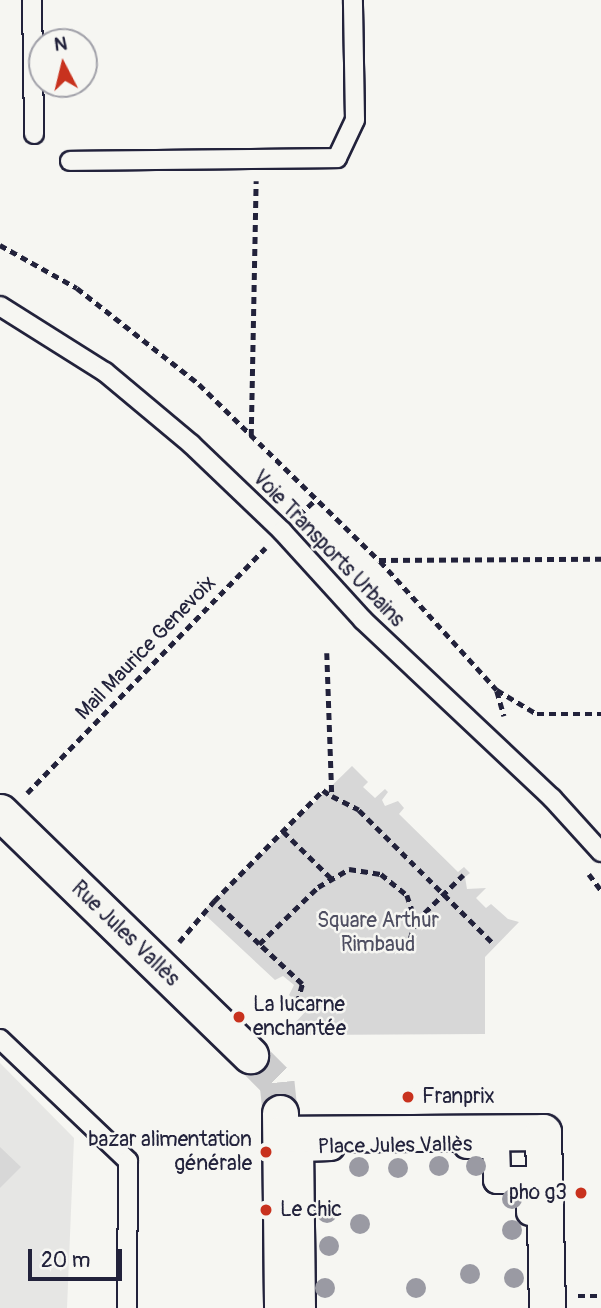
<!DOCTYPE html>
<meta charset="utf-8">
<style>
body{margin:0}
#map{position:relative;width:601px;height:1308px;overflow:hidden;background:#f6f6f2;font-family:Pangolin,sans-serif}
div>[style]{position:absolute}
.built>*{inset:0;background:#e6e6e4}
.green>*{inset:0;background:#d7d7d7}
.minor-tunnel>*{height:35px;margin-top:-17.5px;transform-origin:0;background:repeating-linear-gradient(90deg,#cccccd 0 35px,transparent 0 53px)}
.path>*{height:4.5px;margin-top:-2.25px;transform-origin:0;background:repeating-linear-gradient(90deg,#22223b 0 7px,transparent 0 12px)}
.roads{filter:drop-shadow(2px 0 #22223b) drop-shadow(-2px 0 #22223b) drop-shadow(0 2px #22223b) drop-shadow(0 -2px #22223b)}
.service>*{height:18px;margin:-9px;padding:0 9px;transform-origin:9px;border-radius:9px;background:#f6f6f2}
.pedestrian>*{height:26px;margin:-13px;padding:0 13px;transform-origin:13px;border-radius:13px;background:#f6f6f2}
.minor>*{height:35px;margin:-17.5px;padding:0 17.5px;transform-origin:17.5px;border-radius:17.5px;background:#f6f6f2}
.trees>*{width:20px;height:20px;margin:-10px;border-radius:50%;background:#9a9aa3}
.dots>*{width:19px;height:19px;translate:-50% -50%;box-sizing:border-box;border:4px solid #f6f6f2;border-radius:50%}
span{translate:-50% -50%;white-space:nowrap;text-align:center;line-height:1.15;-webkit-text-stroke:5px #f6f6f2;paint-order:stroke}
.street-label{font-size:21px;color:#22223b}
.park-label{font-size:21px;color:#4f4f62}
.poi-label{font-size:21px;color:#22223b}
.left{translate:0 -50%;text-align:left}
.right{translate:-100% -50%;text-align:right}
.north{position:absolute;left:28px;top:28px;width:70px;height:70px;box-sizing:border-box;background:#f6f6f2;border:2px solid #a1a1a9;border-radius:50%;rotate:353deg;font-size:19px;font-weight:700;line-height:28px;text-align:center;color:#22223b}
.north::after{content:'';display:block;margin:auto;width:24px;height:32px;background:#c8321e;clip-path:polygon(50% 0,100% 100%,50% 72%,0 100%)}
.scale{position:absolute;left:28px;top:1249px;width:94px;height:32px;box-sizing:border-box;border:4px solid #22223b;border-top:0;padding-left:9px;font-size:21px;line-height:24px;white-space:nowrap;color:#22223b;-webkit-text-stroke:5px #f6f6f2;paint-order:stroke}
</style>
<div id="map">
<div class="built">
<div style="clip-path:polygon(0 1063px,74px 1138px,67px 1308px,0 1308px)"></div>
</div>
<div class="green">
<div style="clip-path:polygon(352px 766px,368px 782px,363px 787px,375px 798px,385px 789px,388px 792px,382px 800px,385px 806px,398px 801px,404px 808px,399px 814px,458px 872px,464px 867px,470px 873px,465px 877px,467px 889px,486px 888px,476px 898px,486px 908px,491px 904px,508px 919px,519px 922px,485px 957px,485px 1034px,305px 1035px,294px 1024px,306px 1011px,289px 995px,294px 985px,283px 976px,275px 980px,202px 912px)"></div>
<div style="clip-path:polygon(0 1147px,21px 1167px,0 1188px)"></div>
</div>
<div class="minor-tunnel">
<div style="left:250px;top:1055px;width:38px;rotate:45deg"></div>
<div style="left:277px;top:1082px;width:31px;rotate:84deg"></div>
</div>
<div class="path">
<div style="left:0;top:245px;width:88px;rotate:29.2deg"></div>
<div style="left:77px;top:288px;width:155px;rotate:38.2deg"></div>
<div style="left:199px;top:384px;width:252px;rotate:44.4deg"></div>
<div style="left:379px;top:560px;width:222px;rotate:-0.3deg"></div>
<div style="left:251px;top:436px;width:255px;rotate:-88.9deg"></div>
<div style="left:299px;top:515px;width:23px;rotate:-43deg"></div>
<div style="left:380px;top:561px;width:174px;rotate:47.8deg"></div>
<div style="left:497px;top:690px;width:47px;rotate:31deg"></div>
<div style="left:537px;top:714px;width:64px"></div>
<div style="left:327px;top:653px;width:143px;rotate:88deg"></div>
<div style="left:332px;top:796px;width:30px;rotate:27deg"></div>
<div style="left:359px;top:810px;width:187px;rotate:44.8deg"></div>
<div style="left:497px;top:691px;width:26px;rotate:74deg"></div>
<div style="left:27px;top:793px;width:342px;rotate:-45.8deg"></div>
<div style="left:283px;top:831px;width:69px;rotate:44.4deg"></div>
<div style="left:589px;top:874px;width:20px;rotate:53deg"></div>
<div style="left:179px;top:942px;width:54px;rotate:-49.5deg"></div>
<div style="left:259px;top:944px;width:62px;rotate:-136.3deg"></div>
<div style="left:214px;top:901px;width:156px;rotate:-45.5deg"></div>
<div style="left:323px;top:790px;width:10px;rotate:37deg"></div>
<div style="left:406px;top:951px;width:32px;rotate:-72deg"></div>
<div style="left:416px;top:921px;width:66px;rotate:-44.4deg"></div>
<div style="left:297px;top:1003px;width:20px;rotate:-75deg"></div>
<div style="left:302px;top:984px;width:59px;rotate:-137.1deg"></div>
<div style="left:259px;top:944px;width:82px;rotate:-44deg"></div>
<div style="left:318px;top:887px;width:36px;rotate:-30deg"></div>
<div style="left:349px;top:869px;width:32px;rotate:9deg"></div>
<div style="left:381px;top:874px;width:33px;rotate:39deg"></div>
<div style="left:407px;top:895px;width:28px;rotate:71deg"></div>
<div style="left:578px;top:1296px;width:23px"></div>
</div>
<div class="roads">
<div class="service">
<div style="left:32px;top:0;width:134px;rotate:89.1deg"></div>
<div style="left:70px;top:161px;width:267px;rotate:-0.6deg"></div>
<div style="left:337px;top:158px;width:42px;rotate:-64.7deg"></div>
<div style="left:355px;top:120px;width:120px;rotate:-91deg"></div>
<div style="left:0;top:306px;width:124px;rotate:32.2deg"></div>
<div style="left:105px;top:372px;width:112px;rotate:39.9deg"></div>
<div style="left:191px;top:444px;width:126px;rotate:43.7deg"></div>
<div style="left:282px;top:531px;width:120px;rotate:47.7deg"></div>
<div style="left:363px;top:620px;width:260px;rotate:43.3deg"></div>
<div style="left:552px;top:798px;width:73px;rotate:47.8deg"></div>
<div style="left:0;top:1039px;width:177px;rotate:43.6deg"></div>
<div style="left:128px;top:1161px;width:147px;rotate:90.4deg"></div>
</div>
<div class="pedestrian">
<div style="left:467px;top:1145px;width:29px"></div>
<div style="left:496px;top:1145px;width:35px;rotate:88deg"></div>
<div style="left:497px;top:1180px;width:33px"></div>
<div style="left:530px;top:1180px;width:32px;rotate:90deg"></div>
<div style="left:302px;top:1308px;width:160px;rotate:-90.7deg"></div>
<div style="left:300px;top:1148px;width:31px;rotate:-2deg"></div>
</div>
<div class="minor">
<div style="left:0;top:812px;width:349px;rotate:44.2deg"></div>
<div style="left:280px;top:1113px;width:195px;rotate:89.4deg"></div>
<div style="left:281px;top:1134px;width:262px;rotate:-0.4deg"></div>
<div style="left:543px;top:1132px;width:176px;rotate:88.7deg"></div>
</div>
</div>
<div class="trees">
<div style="left:439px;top:1166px"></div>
<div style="left:476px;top:1166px"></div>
<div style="left:359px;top:1167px"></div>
<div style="left:398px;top:1168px"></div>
<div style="left:512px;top:1199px"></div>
<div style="left:327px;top:1213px"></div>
<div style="left:360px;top:1224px"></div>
<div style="left:512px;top:1230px"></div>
<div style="left:329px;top:1246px"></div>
<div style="left:470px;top:1274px"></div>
<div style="left:514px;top:1278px"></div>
<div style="left:325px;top:1288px"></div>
<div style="left:416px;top:1288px"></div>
</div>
<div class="dots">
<div style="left:239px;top:1017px;background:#c8321e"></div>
<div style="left:408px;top:1097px;background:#c8321e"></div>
<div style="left:266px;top:1152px;background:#c8321e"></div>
<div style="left:581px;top:1193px;background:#c8321e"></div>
<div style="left:266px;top:1210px;background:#c8321e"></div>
</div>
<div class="street-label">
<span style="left:328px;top:549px;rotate:46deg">Voie Transports Urbains</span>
<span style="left:146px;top:648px;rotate:-46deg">Mail Maurice Genevoix</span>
<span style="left:125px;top:934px;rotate:44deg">Rue Jules Vallès</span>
<span style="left:395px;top:1146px;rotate:-1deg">Place Jules Vallès</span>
</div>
<div class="park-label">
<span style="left:378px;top:933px">Square Arthur<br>Rimbaud</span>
</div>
<div class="poi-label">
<span class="left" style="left:253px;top:1017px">La lucarne<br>enchantée</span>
<span class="left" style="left:422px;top:1097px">Franprix</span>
<span class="right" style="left:252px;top:1152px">bazar alimentation<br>générale</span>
<span class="right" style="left:567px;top:1193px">pho g3</span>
<span class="left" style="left:280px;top:1210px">Le chic</span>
</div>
<div class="north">N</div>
<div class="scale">20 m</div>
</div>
